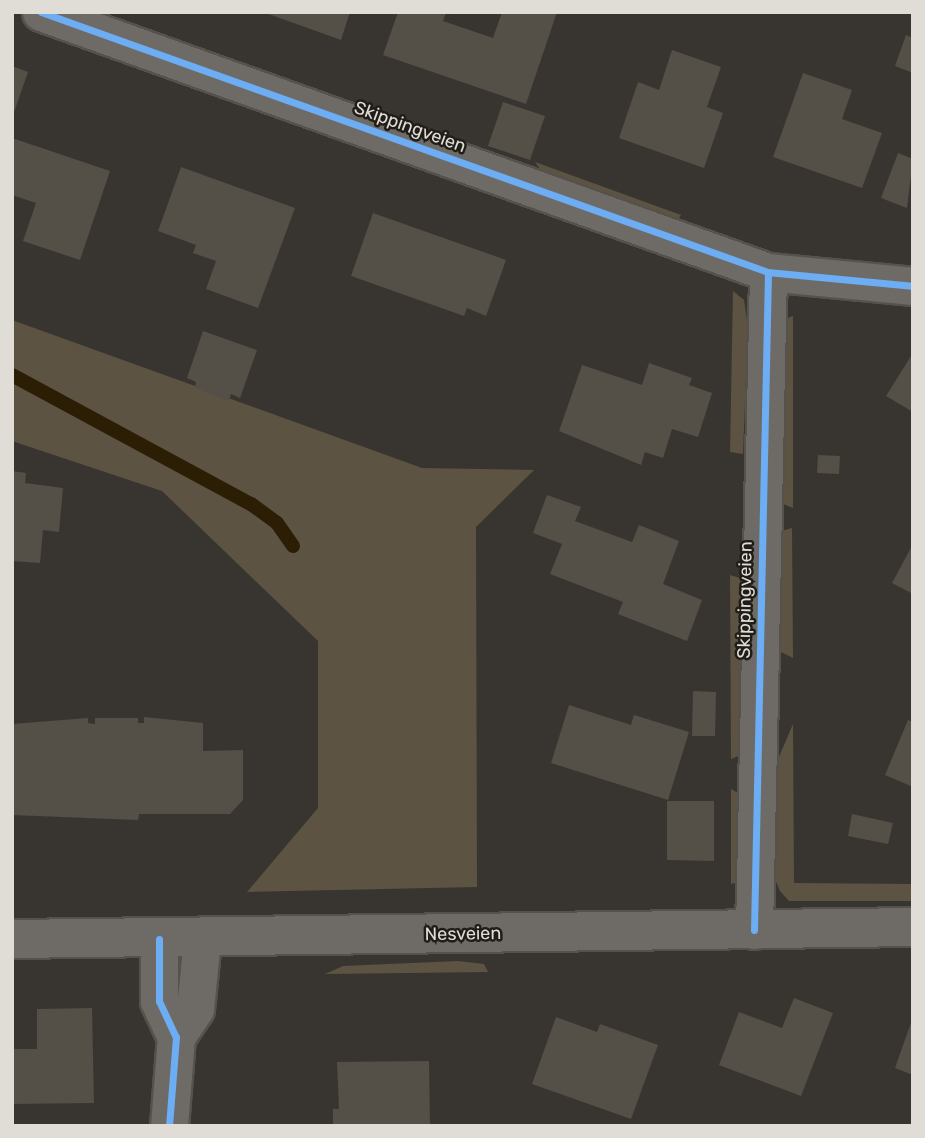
<!DOCTYPE html>
<style>
body{margin:0}
#map{position:relative;width:925px;height:1138px;overflow:hidden;background:#383530;font-family:Rubik,sans-serif}
div>[style]{position:absolute}
.green>*{inset:0;background:#5d5342}
.stream>*{height:14px;margin:-7px;padding:0 7px;transform-origin:7px;border-radius:7px;background:#2c1e04}
.building>*{inset:0;background:#544f47}
.roads{filter:drop-shadow(2px 0 #55524e) drop-shadow(-2px 0 #55524e) drop-shadow(0 2px #55524e) drop-shadow(0 -2px #55524e)}
.minor>*{height:37px;margin:-18.5px;padding:0 18.5px;transform-origin:18.5px;border-radius:18.5px;background:#6e6b67}
.secondary>*{height:38px;margin:-19px;padding:0 19px;transform-origin:19px;border-radius:19px;background:#6e6b67}
.cycleway>*{height:7px;margin:-3.5px;padding:0 3.5px;transform-origin:3.5px;border-radius:3.5px;background:#6dadf4}
span{translate:-50% -50%;white-space:nowrap;text-align:center;line-height:1.15;-webkit-text-stroke:5px #201d19;paint-order:stroke}
.street-label{font-size:18px;color:#e0dcd6}
.frame{position:absolute;inset:0;border:14px solid #e0dcd6;pointer-events:none}
</style>
<div id="map">
<div class="green">
<div style="clip-path:polygon(535px 162px,681px 215px,677px 221px,545px 176px)"></div>
<div style="clip-path:polygon(733px 291px,744px 300px,748px 327px,743px 454px,730px 452px)"></div>
<div style="clip-path:polygon(793px 316px,793px 508px,783px 504px,785px 319px)"></div>
<div style="clip-path:polygon(12px 320px,422px 468px,534px 470px,476px 527px,477px 887px,247px 892px,318px 808px,318px 641px,162px 491px,12px 441px)"></div>
<div style="clip-path:polygon(792px 528px,793px 658px,781px 652px,781px 531px)"></div>
<div style="clip-path:polygon(730px 575px,740px 578px,744px 610px,741px 755px,731px 759px)"></div>
<div style="clip-path:polygon(793px 724px,794px 883px,913px 884px,913px 901px,789px 901px,780px 891px,774px 877px,776px 764px)"></div>
<div style="clip-path:polygon(731px 789px,740px 794px,739px 882px,731px 884px)"></div>
<div style="clip-path:polygon(458px 961px,484px 964px,488px 972px,325px 974px,343px 966px)"></div>
</div>
<div class="stream">
<div style="left:12px;top:375px;width:272px;rotate:28.4deg"></div>
<div style="left:251px;top:504px;width:32px;rotate:36deg"></div>
<div style="left:277px;top:523px;width:28px;rotate:55deg"></div>
</div>
<div class="building">
<div style="clip-path:polygon(263px 12px,350px 12px,341px 40px)"></div>
<div style="clip-path:polygon(398px 12px,446px 12px,443px 21px,493px 38px,502px 12px,557px 12px,526px 104px,383px 55px)"></div>
<div style="clip-path:polygon(906px 35px,913px 38px,913px 73px,895px 66px)"></div>
<div style="clip-path:polygon(672px 50px,721px 67px,707px 107px,723px 113px,704px 168px,619px 138px,638px 82px,659px 90px)"></div>
<div style="clip-path:polygon(12px 66px,28px 72px,13px 115px,12px 115px)"></div>
<div style="clip-path:polygon(803px 73px,852px 90px,842px 119px,882px 133px,862px 188px,773px 157px)"></div>
<div style="clip-path:polygon(503px 102px,545px 116px,530px 160px,488px 146px)"></div>
<div style="clip-path:polygon(12px 138px,110px 171px,80px 260px,23px 241px,36px 203px,12px 195px)"></div>
<div style="clip-path:polygon(898px 153px,913px 159px,907px 208px,881px 198px)"></div>
<div style="clip-path:polygon(181px 167px,295px 208px,258px 308px,206px 289px,216px 261px,193px 253px,196px 245px,158px 231px)"></div>
<div style="clip-path:polygon(373px 213px,506px 260px,486px 316px,467px 308px,464px 316px,351px 276px)"></div>
<div style="clip-path:polygon(203px 331px,257px 350px,240px 398px,231px 394px,229px 401px,195px 388px,196px 382px,187px 378px)"></div>
<div style="clip-path:polygon(913px 353px,913px 412px,886px 396px)"></div>
<div style="clip-path:polygon(649px 363px,692px 378px,689px 385px,712px 393px,698px 437px,672px 429px,663px 458px,645px 452px,641px 465px,559px 431px,582px 365px,642px 385px)"></div>
<div style="clip-path:polygon(818px 455px,840px 456px,839px 474px,817px 473px)"></div>
<div style="clip-path:polygon(12px 471px,26px 473px,25px 483px,63px 488px,59px 532px,43px 530px,40px 563px,12px 561px)"></div>
<div style="clip-path:polygon(547px 495px,581px 507px,575px 521px,632px 542px,639px 525px,679px 541px,663px 584px,702px 600px,687px 641px,618px 614px,623px 602px,550px 574px,562px 544px,533px 533px)"></div>
<div style="clip-path:polygon(913px 544px,913px 594px,892px 583px)"></div>
<div style="clip-path:polygon(693px 691px,716px 692px,715px 736px,692px 736px)"></div>
<div style="clip-path:polygon(569px 705px,631px 725px,634px 715px,689px 732px,668px 800px,551px 763px)"></div>
<div style="clip-path:polygon(144px 717px,203px 723px,203px 751px,243px 750px,243px 800px,230px 814px,139px 814px,138px 820px,12px 815px,12px 724px,88px 718px,88px 723px,95px 724px,95px 718px,138px 718px,138px 723px,144px 723px)"></div>
<div style="clip-path:polygon(908px 720px,913px 722px,913px 787px,885px 775px)"></div>
<div style="clip-path:polygon(667px 801px,714px 801px,714px 861px,667px 860px)"></div>
<div style="clip-path:polygon(852px 814px,893px 823px,888px 844px,848px 836px)"></div>
<div style="clip-path:polygon(794px 998px,833px 1013px,801px 1096px,719px 1065px,739px 1012px,782px 1028px)"></div>
<div style="clip-path:polygon(92px 1008px,94px 1103px,12px 1104px,12px 1049px,37px 1049px,37px 1009px)"></div>
<div style="clip-path:polygon(556px 1017px,597px 1032px,600px 1024px,658px 1045px,631px 1119px,532px 1084px)"></div>
<div style="clip-path:polygon(912px 1020px,913px 1020px,913px 1075px,895px 1068px)"></div>
<div style="clip-path:polygon(429px 1061px,430px 1126px,333px 1126px,333px 1109px,339px 1109px,337px 1062px)"></div>
</div>
<div class="roads">
<div class="minor">
<div style="left:41px;top:12px;width:772px;rotate:19.68deg"></div>
<div style="left:768px;top:272px;width:146px;rotate:5.5deg"></div>
<div style="left:754px;top:930px;width:658px;rotate:-88.78deg"></div>
<div style="left:159px;top:939px;width:62px;rotate:90deg"></div>
<div style="left:159px;top:1001px;width:40px;rotate:65deg"></div>
<div style="left:176px;top:1037px;width:89px;rotate:94.5deg"></div>
<div style="left:176px;top:1037px;width:34px;rotate:-56deg"></div>
<div style="left:195px;top:1009px;width:70px;rotate:-84.3deg"></div>
</div>
<div class="secondary">
<div style="left:12px;top:939px;width:901px;rotate:-0.76deg"></div>
</div>
</div>
<div class="cycleway">
<div style="left:41px;top:12px;width:772px;rotate:19.68deg"></div>
<div style="left:768px;top:272px;width:146px;rotate:5.5deg"></div>
<div style="left:754px;top:930px;width:658px;rotate:-88.78deg"></div>
<div style="left:159px;top:939px;width:62px;rotate:90deg"></div>
<div style="left:159px;top:1001px;width:40px;rotate:65deg"></div>
<div style="left:176px;top:1037px;width:89px;rotate:94.5deg"></div>
</div>
<div class="street-label">
<span style="left:410px;top:127px;rotate:20deg">Skippingveien</span>
<span style="left:745px;top:600px;rotate:-89deg">Skippingveien</span>
<span style="left:463px;top:934px;rotate:-1deg">Nesveien</span>
</div>
<div class="frame"></div>
</div>
